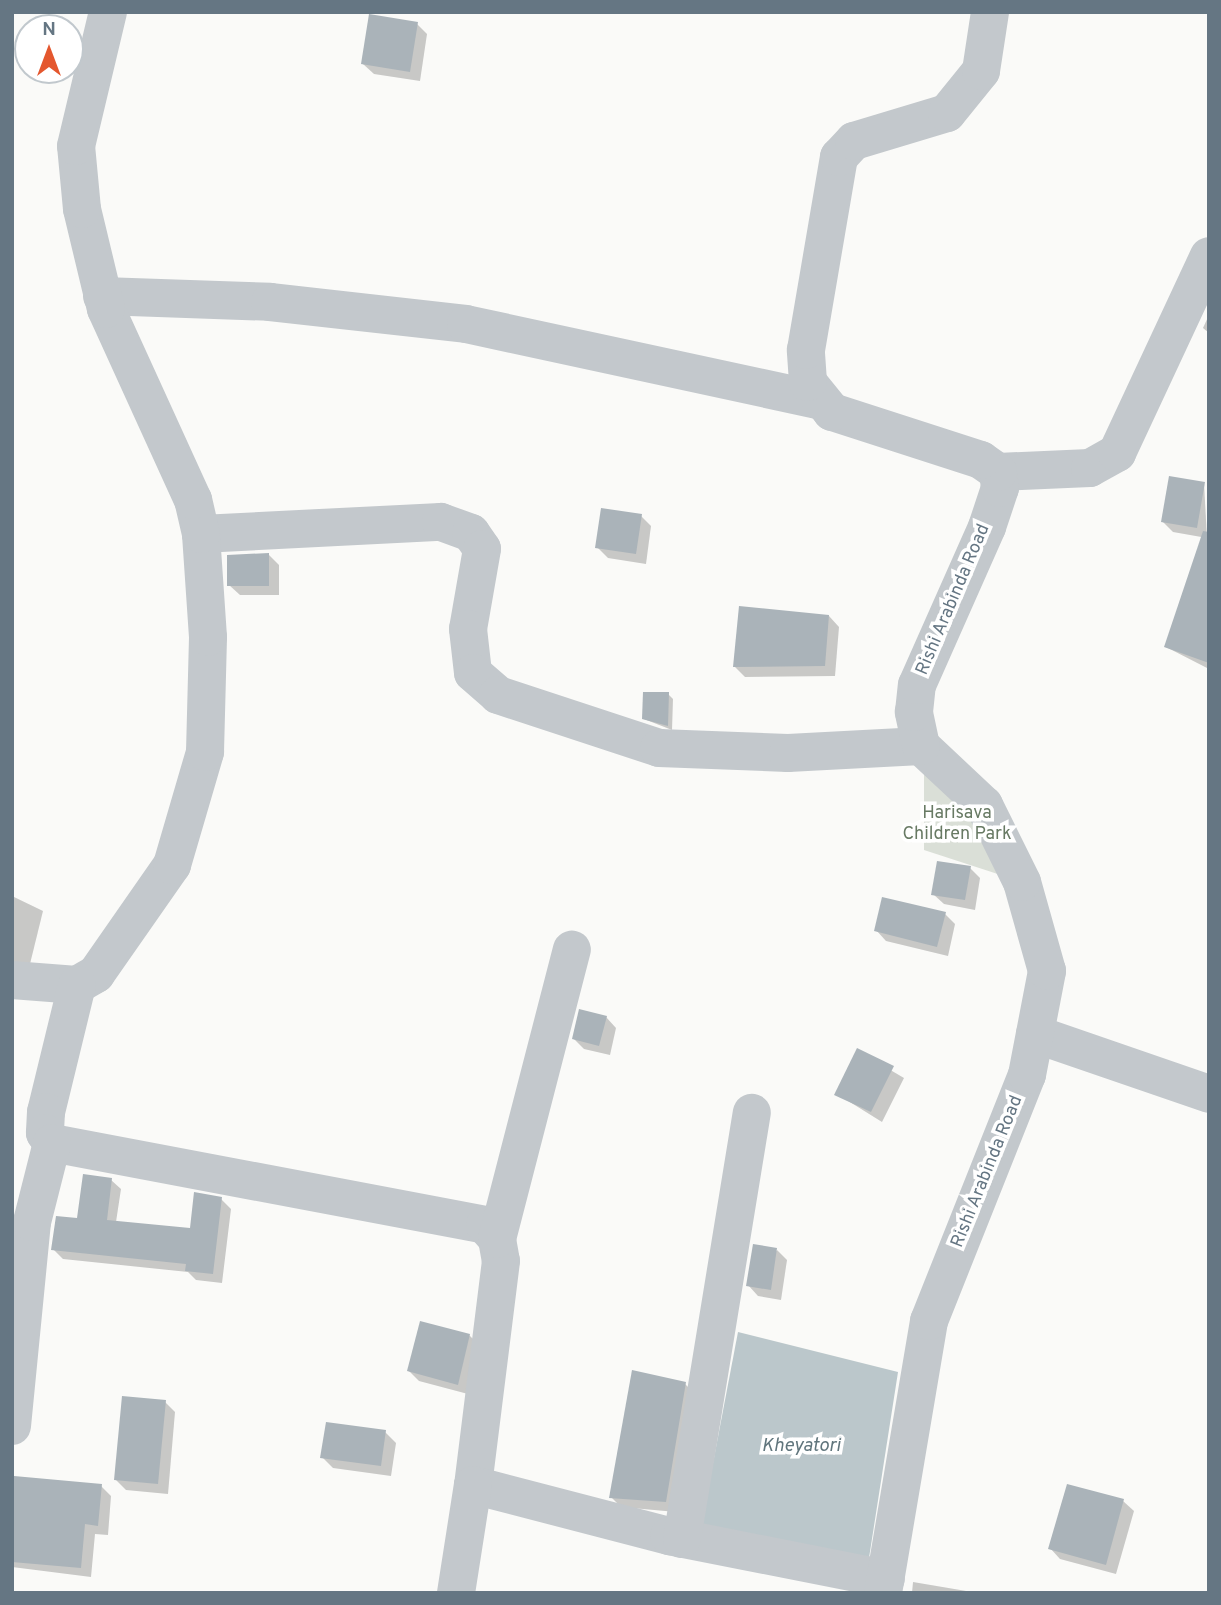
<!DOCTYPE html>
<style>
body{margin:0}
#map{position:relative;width:1221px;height:1605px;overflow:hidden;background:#fafaf8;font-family:Overpass,sans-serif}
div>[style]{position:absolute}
.green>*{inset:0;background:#dadfd7}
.water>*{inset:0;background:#bbc7cb}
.shadow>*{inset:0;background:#0003}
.building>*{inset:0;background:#aab3b9}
.minor>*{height:38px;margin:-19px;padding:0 19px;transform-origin:19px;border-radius:19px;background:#c3c8cc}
span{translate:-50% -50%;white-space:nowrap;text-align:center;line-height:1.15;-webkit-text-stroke:7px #fff;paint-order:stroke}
.street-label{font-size:18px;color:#657683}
.park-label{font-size:18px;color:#687a64}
.water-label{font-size:19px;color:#60757c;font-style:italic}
.frame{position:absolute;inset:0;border:14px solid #657683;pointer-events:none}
.north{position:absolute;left:14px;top:14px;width:70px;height:70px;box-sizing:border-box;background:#fff;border:2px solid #c1c8cd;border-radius:50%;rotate:0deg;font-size:19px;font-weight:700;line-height:28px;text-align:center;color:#657683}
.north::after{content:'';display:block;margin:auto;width:24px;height:32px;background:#e4572e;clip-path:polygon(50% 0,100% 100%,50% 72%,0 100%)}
</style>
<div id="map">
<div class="green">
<div style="clip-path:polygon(948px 768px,1013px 879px,924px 850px,924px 774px)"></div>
</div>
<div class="water">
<div style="clip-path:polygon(738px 1332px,898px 1372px,869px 1558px,701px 1526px)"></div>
</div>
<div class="shadow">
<div style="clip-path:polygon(417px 24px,427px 34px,420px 81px,374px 74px,363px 64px)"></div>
<div style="clip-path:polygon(1209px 315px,1209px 333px,1203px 328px)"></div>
<div style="clip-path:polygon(1204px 483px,1207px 538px,1173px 532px,1163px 522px)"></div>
<div style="clip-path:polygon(641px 516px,651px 526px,646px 564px,608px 558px,597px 547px)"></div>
<div style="clip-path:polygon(1209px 547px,1209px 669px,1166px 647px)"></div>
<div style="clip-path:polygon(268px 554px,279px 565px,279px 595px,240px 595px,229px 585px)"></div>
<div style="clip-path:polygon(829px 616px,839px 627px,835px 676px,745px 677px,735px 667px)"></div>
<div style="clip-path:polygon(668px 694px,673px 699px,672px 730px,644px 719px)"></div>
<div style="clip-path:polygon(970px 868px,980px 878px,975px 910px,944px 904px,933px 894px)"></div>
<div style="clip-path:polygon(12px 896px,43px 911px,29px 968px,12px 967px)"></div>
<div style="clip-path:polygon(945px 914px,955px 924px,948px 956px,886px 941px,876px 930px)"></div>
<div style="clip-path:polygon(606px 1017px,616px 1028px,610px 1055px,584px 1049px,573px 1038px)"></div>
<div style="clip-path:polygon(858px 1051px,904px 1078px,882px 1122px,837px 1094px)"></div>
<div style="clip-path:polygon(111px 1180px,121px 1189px,116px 1222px,191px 1230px,221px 1199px,231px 1209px,222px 1283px,196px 1280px,188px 1272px,63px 1259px,53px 1249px)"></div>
<div style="clip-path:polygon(777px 1250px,787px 1260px,781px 1300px,758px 1296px,748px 1285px)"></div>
<div style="clip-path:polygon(469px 1335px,480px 1346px,468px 1394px,419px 1381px,409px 1371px)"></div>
<div style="clip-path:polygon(685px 1384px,695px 1394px,676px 1512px,621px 1507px,611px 1497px)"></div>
<div style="clip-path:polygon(165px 1402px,175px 1412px,168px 1494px,126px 1490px,115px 1479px)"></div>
<div style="clip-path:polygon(385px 1432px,396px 1443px,391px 1476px,333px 1468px,322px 1457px)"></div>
<div style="clip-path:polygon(15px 1477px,101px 1486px,111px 1496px,108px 1535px,95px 1534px,91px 1577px,12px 1567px)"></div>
<div style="clip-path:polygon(1123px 1501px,1134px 1511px,1116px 1574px,1060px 1559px,1050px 1548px)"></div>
<div style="clip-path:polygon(913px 1582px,978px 1593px,912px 1593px)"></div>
</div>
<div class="building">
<div style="clip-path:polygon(369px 14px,418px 22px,410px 72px,361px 64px)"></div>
<div style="clip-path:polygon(1169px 476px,1205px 482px,1197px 528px,1161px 522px)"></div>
<div style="clip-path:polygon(601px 508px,642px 514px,636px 554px,595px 548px)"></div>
<div style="clip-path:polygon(1203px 531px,1209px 532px,1209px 663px,1164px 647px)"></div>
<div style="clip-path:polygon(269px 553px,269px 586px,227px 586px,227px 555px)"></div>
<div style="clip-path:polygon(739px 606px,829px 615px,825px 666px,733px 667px)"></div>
<div style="clip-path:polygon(643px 692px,669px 692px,668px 726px,642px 719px)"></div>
<div style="clip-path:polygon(937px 861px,971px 866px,965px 900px,931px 895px)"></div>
<div style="clip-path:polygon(882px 897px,946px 912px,937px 947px,874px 931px)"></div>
<div style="clip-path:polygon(579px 1009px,607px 1016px,599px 1046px,572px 1039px)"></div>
<div style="clip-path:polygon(857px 1048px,894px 1066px,871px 1112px,834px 1095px)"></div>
<div style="clip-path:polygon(83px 1174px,112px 1178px,107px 1220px,190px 1228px,194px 1192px,222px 1197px,213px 1274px,185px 1271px,186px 1264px,51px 1250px,56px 1216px,77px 1218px)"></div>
<div style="clip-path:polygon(753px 1244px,777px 1248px,771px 1290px,746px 1286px)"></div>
<div style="clip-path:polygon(420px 1321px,470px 1334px,458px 1385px,407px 1371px)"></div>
<div style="clip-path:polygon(632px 1370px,686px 1382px,666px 1502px,609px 1498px)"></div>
<div style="clip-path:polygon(122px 1396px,166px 1400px,158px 1484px,114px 1480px)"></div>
<div style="clip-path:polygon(326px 1422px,386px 1430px,381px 1466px,320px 1458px)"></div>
<div style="clip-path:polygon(14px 1476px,102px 1484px,98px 1526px,85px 1524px,81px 1568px,12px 1562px)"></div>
<div style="clip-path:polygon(1067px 1484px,1124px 1499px,1106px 1565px,1048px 1549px)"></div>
</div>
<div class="minor">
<div style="left:102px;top:296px;width:168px;rotate:2deg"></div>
<div style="left:270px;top:302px;width:197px;rotate:6.4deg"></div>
<div style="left:466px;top:324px;width:359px;rotate:12.2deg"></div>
<div style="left:998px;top:472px;width:92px;rotate:-2.5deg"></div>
<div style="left:1090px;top:468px;width:31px;rotate:-29deg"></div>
<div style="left:1117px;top:453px;width:217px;rotate:-65deg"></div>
<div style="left:201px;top:534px;width:240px;rotate:-2.9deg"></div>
<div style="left:441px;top:522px;width:32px;rotate:20deg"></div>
<div style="left:471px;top:533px;width:19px;rotate:55deg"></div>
<div style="left:482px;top:549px;width:81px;rotate:99.9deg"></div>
<div style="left:468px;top:629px;width:44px;rotate:83.5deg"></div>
<div style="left:473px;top:673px;width:33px;rotate:41deg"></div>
<div style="left:498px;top:695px;width:169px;rotate:18.2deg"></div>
<div style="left:659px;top:748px;width:129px;rotate:2.2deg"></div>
<div style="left:788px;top:753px;width:133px;rotate:-3deg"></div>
<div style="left:12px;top:980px;width:65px;rotate:4.4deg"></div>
<div style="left:77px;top:985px;width:22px;rotate:-30deg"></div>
<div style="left:96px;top:974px;width:133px;rotate:-55.1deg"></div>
<div style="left:172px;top:865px;width:118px;rotate:-73.7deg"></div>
<div style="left:205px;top:752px;width:115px;rotate:-88.5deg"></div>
<div style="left:208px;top:637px;width:103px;rotate:-93.9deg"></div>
<div style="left:201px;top:534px;width:35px;rotate:-103deg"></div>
<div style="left:193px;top:500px;width:210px;rotate:-114.5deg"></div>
<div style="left:106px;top:309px;width:103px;rotate:-103.5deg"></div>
<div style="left:82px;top:209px;width:63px;rotate:-95.4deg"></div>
<div style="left:76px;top:146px;width:138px;rotate:-76.6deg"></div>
<div style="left:77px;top:985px;width:131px;rotate:103.7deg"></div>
<div style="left:46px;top:1112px;width:21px;rotate:93deg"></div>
<div style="left:45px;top:1133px;width:12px;rotate:55deg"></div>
<div style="left:52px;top:1143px;width:441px;rotate:10.7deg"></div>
<div style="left:485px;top:1225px;width:18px;rotate:49deg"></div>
<div style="left:497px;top:1239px;width:22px;rotate:80deg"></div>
<div style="left:501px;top:1261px;width:226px;rotate:97.1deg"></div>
<div style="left:473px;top:1485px;width:203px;rotate:14.6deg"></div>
<div style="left:669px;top:1536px;width:221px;rotate:11.2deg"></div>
<div style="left:1035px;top:1034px;width:184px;rotate:19deg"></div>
<div style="left:497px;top:1239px;width:299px;rotate:-75.5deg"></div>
<div style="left:12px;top:1426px;width:205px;rotate:-84.4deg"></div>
<div style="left:32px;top:1222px;width:81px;rotate:-75.8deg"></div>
<div style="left:682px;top:1539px;width:432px;rotate:-80.7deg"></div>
<div style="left:456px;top:1593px;width:109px;rotate:-81.1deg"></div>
<div style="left:883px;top:1593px;width:276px;rotate:-80.4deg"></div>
<div style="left:929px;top:1321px;width:265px;rotate:-68.3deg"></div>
<div style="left:1027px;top:1075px;width:106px;rotate:-79.1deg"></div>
<div style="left:1047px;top:971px;width:92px;rotate:-105.7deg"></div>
<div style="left:1022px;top:882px;width:86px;rotate:-116.3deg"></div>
<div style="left:984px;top:805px;width:86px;rotate:-136.9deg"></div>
<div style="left:921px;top:746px;width:35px;rotate:-102deg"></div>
<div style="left:914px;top:712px;width:27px;rotate:-84deg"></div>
<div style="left:917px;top:685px;width:173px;rotate:-66.1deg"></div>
<div style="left:987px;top:527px;width:41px;rotate:-71.6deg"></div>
<div style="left:1000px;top:488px;width:16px;rotate:-97deg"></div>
<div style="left:998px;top:472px;width:21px;rotate:-145deg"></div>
<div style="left:981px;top:460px;width:157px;rotate:-162.1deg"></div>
<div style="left:832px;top:412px;width:38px;rotate:-129deg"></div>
<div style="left:808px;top:382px;width:32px;rotate:-94deg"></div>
<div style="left:806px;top:350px;width:196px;rotate:-80.3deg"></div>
<div style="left:839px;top:157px;width:22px;rotate:-47deg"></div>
<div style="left:854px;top:141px;width:97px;rotate:-16.8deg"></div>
<div style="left:947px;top:113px;width:54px;rotate:-51deg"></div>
<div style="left:981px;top:71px;width:60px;rotate:-81.3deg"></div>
</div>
<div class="street-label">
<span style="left:954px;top:600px;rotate:-67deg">Rishi Arabinda Road</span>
<span style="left:988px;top:1172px;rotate:-68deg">Rishi Arabinda Road</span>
</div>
<div class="park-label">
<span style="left:957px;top:825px">Harisava<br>Children Park</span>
</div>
<div class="water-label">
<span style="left:801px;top:1447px">Kheyatori</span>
</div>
<div class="frame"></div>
<div class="north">N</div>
</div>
